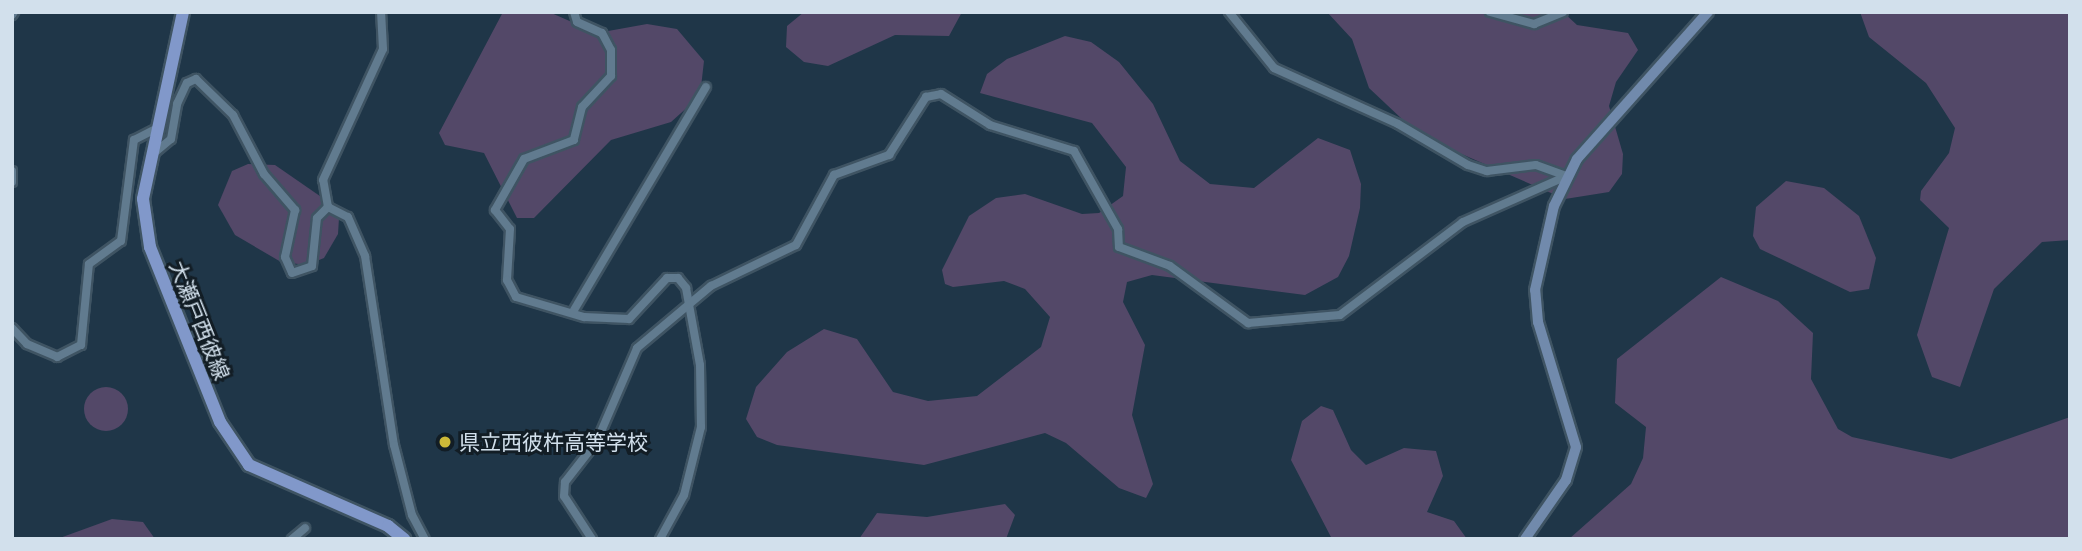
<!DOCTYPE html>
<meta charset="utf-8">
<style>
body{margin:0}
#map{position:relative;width:2082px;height:551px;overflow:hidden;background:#1f3648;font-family:"IBM Plex Sans","Noto Sans JP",sans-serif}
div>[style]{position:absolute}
.green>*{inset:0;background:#534868}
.round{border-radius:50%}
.roads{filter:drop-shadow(2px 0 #3f5463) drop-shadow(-2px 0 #3f5463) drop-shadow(0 2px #3f5463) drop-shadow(0 -2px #3f5463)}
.street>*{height:8px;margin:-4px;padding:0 4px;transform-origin:4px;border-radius:4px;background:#617b8f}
.secondary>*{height:10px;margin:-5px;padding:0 5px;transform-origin:5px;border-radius:5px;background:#718aac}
.primary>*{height:12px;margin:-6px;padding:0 6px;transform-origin:6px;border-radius:6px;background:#8198ca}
.dots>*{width:19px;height:19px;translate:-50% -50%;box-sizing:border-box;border:4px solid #121d25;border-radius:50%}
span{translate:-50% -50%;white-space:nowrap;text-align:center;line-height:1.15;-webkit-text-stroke:6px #121d25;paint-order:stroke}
.street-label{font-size:21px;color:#d2e0ec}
.poi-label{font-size:21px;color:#d2e0ec}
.left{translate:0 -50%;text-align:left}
.frame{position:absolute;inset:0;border:14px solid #d2e0ec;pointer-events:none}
</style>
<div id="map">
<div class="green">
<div style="clip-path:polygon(503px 12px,549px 12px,597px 33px,647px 24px,677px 29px,704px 61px,700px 96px,671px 122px,611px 140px,534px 218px,517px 218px,484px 153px,445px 145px,439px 133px)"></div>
<div style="clip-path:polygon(804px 12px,962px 12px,949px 36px,895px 35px,828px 66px,804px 62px,786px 47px,787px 26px)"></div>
<div style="clip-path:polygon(1327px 12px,1563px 12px,1577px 25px,1628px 33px,1638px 50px,1616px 82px,1609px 106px,1623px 154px,1622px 174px,1609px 192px,1565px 199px,1420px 136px,1369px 88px,1352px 39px)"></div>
<div style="clip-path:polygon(1860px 12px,2070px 12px,2070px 240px,2042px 242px,1994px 289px,1960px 387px,1932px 377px,1917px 335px,1949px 228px,1920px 200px,1921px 191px,1949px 153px,1955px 128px,1926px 83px,1869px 37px)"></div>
<div style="clip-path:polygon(1065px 36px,1091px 42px,1119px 62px,1153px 104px,1180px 161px,1210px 184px,1254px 188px,1318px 138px,1350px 150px,1361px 184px,1360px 208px,1349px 256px,1338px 277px,1305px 295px,1152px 275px,1127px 282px,1123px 302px,1145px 345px,1132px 415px,1153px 484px,1146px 498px,1119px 488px,1066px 443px,1045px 433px,924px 465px,777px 445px,757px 437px,746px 419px,756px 387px,787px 352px,824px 329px,857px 339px,893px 392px,928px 401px,977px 396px,1041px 347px,1050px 317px,1025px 289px,1004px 281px,953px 287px,945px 284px,942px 270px,969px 216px,996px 198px,1025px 194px,1082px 214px,1099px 213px,1123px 196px,1126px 167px,1092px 123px,980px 93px,987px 74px,1007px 59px)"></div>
<div style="clip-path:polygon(248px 164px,275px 165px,330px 203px,339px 218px,338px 234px,324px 258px,307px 265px,281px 262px,235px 235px,218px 205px,232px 171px)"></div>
<div style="clip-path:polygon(1786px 181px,1824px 188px,1859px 216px,1876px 258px,1869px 289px,1850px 292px,1760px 249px,1753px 236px,1756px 207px)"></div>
<div style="clip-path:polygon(1721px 277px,1778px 301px,1813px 333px,1811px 379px,1838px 429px,1852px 437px,1951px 459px,2070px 417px,2070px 539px,1569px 539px,1631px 484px,1643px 458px,1646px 427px,1615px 403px,1617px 359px)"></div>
<div class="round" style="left:84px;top:387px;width:44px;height:44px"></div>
<div style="clip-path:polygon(1321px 406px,1333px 410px,1351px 450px,1366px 465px,1404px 448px,1436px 451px,1443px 476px,1427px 512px,1454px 521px,1467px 539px,1332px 539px,1291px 460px,1302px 421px)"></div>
<div style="clip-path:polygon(1005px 504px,1015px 515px,1006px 539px,859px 539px,877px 513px,927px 517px)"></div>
<div style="clip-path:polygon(112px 519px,143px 522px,155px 539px,57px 539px)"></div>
</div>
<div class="roads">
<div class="street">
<div style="left:574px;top:12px;width:10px;rotate:73deg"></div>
<div style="left:577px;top:22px;width:27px;rotate:24deg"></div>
<div style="left:602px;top:33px;width:19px;rotate:62deg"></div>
<div style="left:611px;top:50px;width:26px;rotate:90deg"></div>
<div style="left:611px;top:76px;width:42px;rotate:133.1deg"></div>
<div style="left:582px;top:107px;width:34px;rotate:104deg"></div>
<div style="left:574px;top:140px;width:53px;rotate:159.2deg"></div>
<div style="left:524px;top:159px;width:59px;rotate:119.6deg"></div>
<div style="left:495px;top:210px;width:24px;rotate:52deg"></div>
<div style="left:510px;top:229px;width:51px;rotate:93.4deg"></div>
<div style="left:507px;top:280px;width:19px;rotate:62deg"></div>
<div style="left:516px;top:297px;width:71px;rotate:16.4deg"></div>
<div style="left:584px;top:317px;width:45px;rotate:2.5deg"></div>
<div style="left:629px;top:319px;width:56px;rotate:-47.2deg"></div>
<div style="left:667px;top:278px;width:11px"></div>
<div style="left:678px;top:278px;width:13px;rotate:51deg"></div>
<div style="left:686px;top:288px;width:78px;rotate:79.7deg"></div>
<div style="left:700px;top:365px;width:62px;rotate:89.1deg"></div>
<div style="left:701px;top:427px;width:70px;rotate:104deg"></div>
<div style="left:684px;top:495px;width:50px;rotate:118.6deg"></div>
<div style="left:1229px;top:12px;width:72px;rotate:51.2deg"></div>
<div style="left:1274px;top:68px;width:136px;rotate:24.3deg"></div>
<div style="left:1398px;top:124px;width:81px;rotate:30.4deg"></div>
<div style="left:1468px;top:165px;width:20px;rotate:18deg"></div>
<div style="left:1487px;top:171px;width:49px;rotate:-7deg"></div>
<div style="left:1536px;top:165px;width:33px;rotate:20deg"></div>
<div style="left:1490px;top:12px;width:46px;rotate:15.3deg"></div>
<div style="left:1534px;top:24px;width:31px;rotate:-22deg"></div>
<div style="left:12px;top:15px;width:4px;rotate:-56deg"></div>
<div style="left:153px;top:154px;width:23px;rotate:-40deg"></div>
<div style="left:171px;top:139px;width:36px;rotate:-80deg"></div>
<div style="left:177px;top:104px;width:23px;rotate:-65deg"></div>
<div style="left:187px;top:83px;width:10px;rotate:-24deg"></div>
<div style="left:196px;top:79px;width:52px;rotate:44.2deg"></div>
<div style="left:233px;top:115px;width:67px;rotate:62.3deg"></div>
<div style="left:264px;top:174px;width:48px;rotate:49.3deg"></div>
<div style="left:295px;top:210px;width:48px;rotate:102deg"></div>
<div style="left:285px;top:257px;width:17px;rotate:66deg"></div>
<div style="left:292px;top:273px;width:21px;rotate:-19deg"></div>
<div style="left:312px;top:266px;width:48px;rotate:-84.1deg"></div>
<div style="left:317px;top:218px;width:16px;rotate:-45deg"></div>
<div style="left:12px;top:171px;width:11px;rotate:90deg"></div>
<div style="left:328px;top:207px;width:22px;rotate:27deg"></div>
<div style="left:348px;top:217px;width:43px;rotate:66.4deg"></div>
<div style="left:365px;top:256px;width:191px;rotate:81.3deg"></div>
<div style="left:394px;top:445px;width:72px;rotate:75.6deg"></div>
<div style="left:412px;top:515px;width:27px;rotate:62deg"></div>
<div style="left:328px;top:207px;width:27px;rotate:-100deg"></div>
<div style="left:323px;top:180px;width:144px;rotate:-65.4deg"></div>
<div style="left:383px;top:49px;width:37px;rotate:-93deg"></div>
<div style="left:574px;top:310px;width:259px;rotate:-59.4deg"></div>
<div style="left:12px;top:328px;width:22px;rotate:47deg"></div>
<div style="left:27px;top:344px;width:33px;rotate:23deg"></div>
<div style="left:57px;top:357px;width:27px;rotate:-27deg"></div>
<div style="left:81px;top:345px;width:81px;rotate:-84.4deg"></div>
<div style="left:89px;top:264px;width:39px;rotate:-36deg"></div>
<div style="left:121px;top:241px;width:102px;rotate:-82.7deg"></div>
<div style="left:134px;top:140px;width:22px;rotate:-27deg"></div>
<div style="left:292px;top:539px;width:17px;rotate:-40deg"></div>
<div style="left:592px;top:539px;width:51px;rotate:-123.1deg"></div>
<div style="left:564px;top:496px;width:14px;rotate:-86deg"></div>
<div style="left:565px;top:482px;width:52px;rotate:-52deg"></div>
<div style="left:597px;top:441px;width:101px;rotate:-66.7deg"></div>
<div style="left:637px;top:348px;width:97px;rotate:-40deg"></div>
<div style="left:711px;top:286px;width:94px;rotate:-25.8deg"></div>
<div style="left:796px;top:245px;width:80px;rotate:-61.5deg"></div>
<div style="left:834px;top:175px;width:59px;rotate:-20deg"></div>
<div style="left:889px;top:155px;width:69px;rotate:-57.5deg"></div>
<div style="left:926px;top:97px;width:15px;rotate:-11deg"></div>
<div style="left:941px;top:94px;width:58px;rotate:32.3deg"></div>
<div style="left:990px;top:125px;width:88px;rotate:17.2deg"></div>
<div style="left:1074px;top:151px;width:90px;rotate:60.6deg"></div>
<div style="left:1118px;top:229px;width:18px;rotate:87deg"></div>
<div style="left:1119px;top:247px;width:54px;rotate:20.4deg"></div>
<div style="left:1170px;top:266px;width:97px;rotate:36.2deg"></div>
<div style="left:1248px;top:323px;width:92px;rotate:-5deg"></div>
<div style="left:1340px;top:315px;width:154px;rotate:-37.1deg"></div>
<div style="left:1463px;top:222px;width:114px;rotate:-23.9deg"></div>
</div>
<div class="secondary">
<div style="left:1525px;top:539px;width:72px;rotate:-55.2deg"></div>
<div style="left:1566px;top:480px;width:34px;rotate:-73deg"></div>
<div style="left:1576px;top:447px;width:131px;rotate:-106.9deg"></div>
<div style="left:1538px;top:322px;width:32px;rotate:-95deg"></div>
<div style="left:1535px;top:290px;width:86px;rotate:-77.3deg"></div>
<div style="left:1554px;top:206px;width:52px;rotate:-63.9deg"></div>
<div style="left:1577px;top:159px;width:197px;rotate:-48.3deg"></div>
</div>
<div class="primary">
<div style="left:183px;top:12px;width:191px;rotate:102.1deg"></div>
<div style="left:143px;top:199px;width:49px;rotate:81.7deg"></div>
<div style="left:150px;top:247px;width:188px;rotate:68.2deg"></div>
<div style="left:220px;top:422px;width:52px;rotate:56deg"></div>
<div style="left:249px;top:465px;width:152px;rotate:23.7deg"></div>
<div style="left:388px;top:526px;width:21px;rotate:39deg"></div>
</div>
</div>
<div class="dots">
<div style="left:445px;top:442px;background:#cdb938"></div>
</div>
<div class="street-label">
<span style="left:200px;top:320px;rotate:68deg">大瀬戸西彼線</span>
</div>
<div class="poi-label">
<span class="left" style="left:459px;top:442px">県立西彼杵高等学校</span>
</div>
<div class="frame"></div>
</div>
